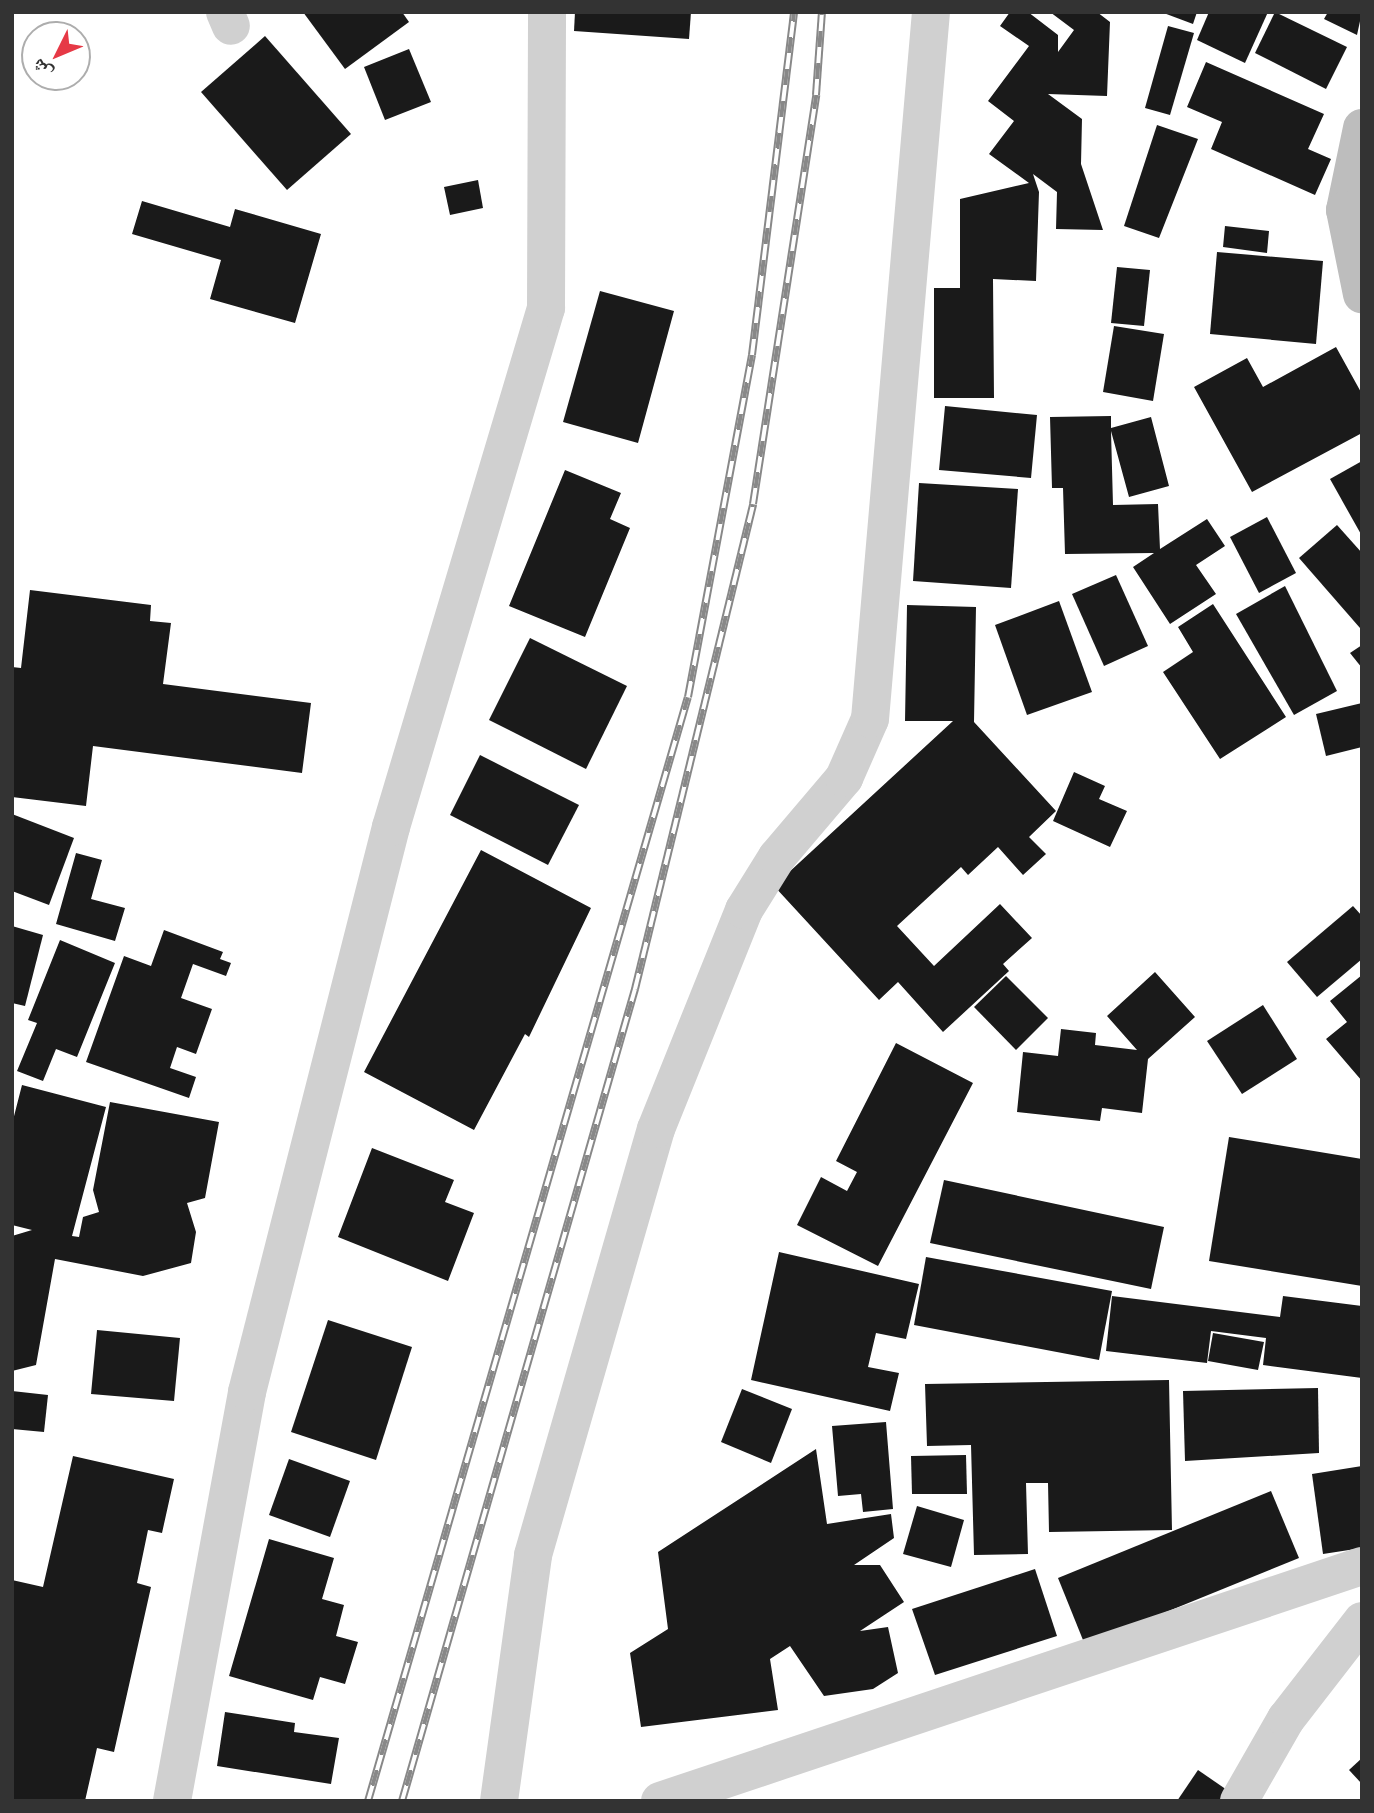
<!DOCTYPE html>
<meta charset="utf-8">
<style>
body{margin:0}
#map{position:relative;width:1374px;height:1813px;overflow:hidden;background:#fff;font-family:Figtree,"Noto Naskh Arabic",sans-serif}
div>[style]{position:absolute}
.building>*{inset:0;background:#1a1a1a}
.street>*{height:38px;margin:-19px;padding:0 19px;transform-origin:19px;border-radius:19px;background:#d0d0d0}
.secondary>*{height:38px;margin:-19px;padding:0 19px;transform-origin:19px;border-radius:19px;background:#bdbdbd}
.rail>*{height:8px;margin-top:-4px;transform-origin:0;background:repeating-linear-gradient(90deg,#fff 0 16px,#888 0 32px);box-sizing:border-box;border-block:2px solid #888}
span{translate:-50% -50%;white-space:nowrap;text-align:center;line-height:1.15;-webkit-text-stroke:7px #fff;paint-order:stroke}
.frame{position:absolute;inset:0;border:14px solid #333;pointer-events:none}
.north{position:absolute;left:21px;top:21px;width:70px;height:70px;box-sizing:border-box;background:#fff;border:2px solid #adadad;border-radius:50%;rotate:227deg;font-size:19px;font-weight:700;line-height:28px;text-align:center;color:#333}
.north::after{content:'';display:block;margin:auto;width:24px;height:32px;background:#e63946;clip-path:polygon(50% 0,100% 100%,50% 72%,0 100%)}
</style>
<div id="map">
<div class="building">
<div style="clip-path:polygon(303px 12px,402px 12px,409px 22px,345px 69px)"></div>
<div style="clip-path:polygon(575px 12px,691px 12px,689px 39px,574px 31px)"></div>
<div style="clip-path:polygon(1010px 12px,1028px 12px,1058px 35px,1058px 52px,1074px 30px,1050px 12px,1097px 12px,1110px 22px,1107px 96px,1048px 94px,1082px 119px,1081px 164px,1103px 230px,1056px 229px,1057px 192px,1033px 174px,1039px 192px,1036px 281px,993px 279px,994px 398px,934px 398px,934px 288px,960px 288px,960px 199px,1029px 183px,989px 154px,1014px 121px,988px 101px,1029px 46px,1000px 26px)"></div>
<div style="clip-path:polygon(1161px 12px,1197px 12px,1193px 24px)"></div>
<div style="clip-path:polygon(1209px 12px,1268px 12px,1245px 63px,1197px 40px)"></div>
<div style="clip-path:polygon(1275px 12px,1347px 47px,1326px 89px,1255px 53px)"></div>
<div style="clip-path:polygon(1328px 12px,1362px 12px,1357px 35px,1324px 19px)"></div>
<div style="clip-path:polygon(1168px 26px,1194px 33px,1170px 115px,1145px 108px)"></div>
<div style="clip-path:polygon(265px 36px,351px 134px,287px 190px,201px 92px)"></div>
<div style="clip-path:polygon(409px 49px,431px 102px,385px 120px,364px 67px)"></div>
<div style="clip-path:polygon(1206px 62px,1324px 114px,1308px 149px,1331px 159px,1315px 195px,1211px 149px,1222px 122px,1187px 107px)"></div>
<div style="clip-path:polygon(1157px 125px,1198px 139px,1159px 238px,1124px 226px)"></div>
<div style="clip-path:polygon(478px 180px,483px 208px,450px 215px,444px 187px)"></div>
<div style="clip-path:polygon(142px 201px,230px 227px,235px 209px,321px 234px,295px 323px,210px 299px,221px 260px,132px 234px)"></div>
<div style="clip-path:polygon(1225px 226px,1269px 231px,1267px 253px,1223px 247px)"></div>
<div style="clip-path:polygon(1217px 252px,1323px 261px,1316px 344px,1210px 334px)"></div>
<div style="clip-path:polygon(1117px 267px,1150px 270px,1144px 326px,1111px 323px)"></div>
<div style="clip-path:polygon(600px 291px,674px 311px,638px 443px,563px 422px)"></div>
<div style="clip-path:polygon(1114px 326px,1164px 334px,1153px 401px,1103px 392px)"></div>
<div style="clip-path:polygon(1336px 347px,1362px 394px,1362px 433px,1252px 492px,1194px 387px,1247px 358px,1263px 387px)"></div>
<div style="clip-path:polygon(945px 406px,1037px 415px,1031px 478px,939px 470px)"></div>
<div style="clip-path:polygon(1111px 416px,1111px 428px,1151px 417px,1169px 486px,1129px 497px,1111px 431px,1113px 505px,1158px 504px,1160px 549px,1207px 519px,1225px 546px,1196px 565px,1216px 594px,1170px 624px,1133px 567px,1154px 553px,1065px 554px,1063px 488px,1052px 488px,1050px 417px)"></div>
<div style="clip-path:polygon(1362px 461px,1362px 536px,1330px 479px)"></div>
<div style="clip-path:polygon(565px 470px,621px 493px,610px 519px,630px 528px,585px 637px,509px 606px)"></div>
<div style="clip-path:polygon(919px 483px,1018px 489px,1011px 588px,913px 581px)"></div>
<div style="clip-path:polygon(1267px 517px,1296px 573px,1259px 593px,1230px 537px)"></div>
<div style="clip-path:polygon(1337px 525px,1362px 553px,1360px 628px,1299px 558px)"></div>
<div style="clip-path:polygon(1116px 575px,1148px 646px,1104px 666px,1072px 594px)"></div>
<div style="clip-path:polygon(1285px 586px,1337px 691px,1294px 715px,1236px 614px)"></div>
<div style="clip-path:polygon(30px 590px,151px 605px,150px 621px,171px 623px,163px 684px,311px 703px,302px 773px,93px 746px,86px 806px,12px 797px,12px 667px,21px 668px)"></div>
<div style="clip-path:polygon(1059px 601px,1092px 692px,1027px 715px,995px 625px)"></div>
<div style="clip-path:polygon(1213px 604px,1286px 717px,1220px 759px,1163px 672px,1193px 652px,1178px 627px)"></div>
<div style="clip-path:polygon(907px 605px,976px 607px,974px 722px,1056px 811px,1029px 837px,1046px 854px,1023px 875px,998px 847px,968px 875px,961px 867px,897px 926px,934px 966px,1000px 904px,1032px 938px,1003px 964px,1009px 971px,943px 1032px,898px 982px,879px 1000px,774px 886px,953px 721px,905px 721px)"></div>
<div style="clip-path:polygon(530px 638px,627px 686px,586px 769px,489px 720px)"></div>
<div style="clip-path:polygon(1362px 645px,1362px 668px,1350px 653px)"></div>
<div style="clip-path:polygon(1362px 703px,1362px 747px,1326px 756px,1316px 714px)"></div>
<div style="clip-path:polygon(480px 755px,579px 805px,548px 865px,450px 815px)"></div>
<div style="clip-path:polygon(1074px 772px,1105px 786px,1099px 799px,1127px 811px,1110px 847px,1053px 821px)"></div>
<div style="clip-path:polygon(12px 814px,74px 838px,49px 905px,12px 891px)"></div>
<div style="clip-path:polygon(481px 850px,591px 908px,529px 1037px,525px 1034px,474px 1130px,364px 1072px)"></div>
<div style="clip-path:polygon(76px 853px,102px 860px,91px 899px,125px 908px,115px 941px,56px 924px)"></div>
<div style="clip-path:polygon(1353px 906px,1362px 916px,1362px 959px,1317px 997px,1287px 962px)"></div>
<div style="clip-path:polygon(12px 926px,43px 935px,25px 1006px,12px 1003px)"></div>
<div style="clip-path:polygon(164px 930px,223px 952px,220px 959px,231px 963px,226px 976px,193px 964px,181px 998px,212px 1009px,196px 1054px,177px 1047px,170px 1068px,196px 1077px,189px 1098px,86px 1062px,124px 956px,151px 966px)"></div>
<div style="clip-path:polygon(60px 940px,115px 963px,77px 1057px,56px 1049px,43px 1081px,17px 1071px,37px 1023px,28px 1020px)"></div>
<div style="clip-path:polygon(1155px 972px,1195px 1017px,1148px 1059px,1142px 1113px,1102px 1108px,1100px 1121px,1017px 1112px,1023px 1052px,1058px 1056px,1061px 1029px,1096px 1033px,1095px 1045px,1137px 1050px,1107px 1016px)"></div>
<div style="clip-path:polygon(1362px 975px,1362px 1081px,1326px 1039px,1347px 1022px,1330px 1001px)"></div>
<div style="clip-path:polygon(1006px 976px,1048px 1018px,1016px 1050px,974px 1007px)"></div>
<div style="clip-path:polygon(1263px 1005px,1297px 1059px,1242px 1094px,1207px 1041px)"></div>
<div style="clip-path:polygon(896px 1043px,973px 1083px,878px 1266px,797px 1225px,821px 1177px,847px 1191px,857px 1172px,836px 1161px)"></div>
<div style="clip-path:polygon(22px 1085px,106px 1107px,72px 1236px,79px 1237px,83px 1217px,99px 1212px,93px 1190px,110px 1102px,219px 1122px,205px 1198px,187px 1203px,196px 1232px,191px 1263px,143px 1276px,55px 1259px,36px 1365px,12px 1371px,12px 1236px,32px 1230px,12px 1225px,12px 1124px)"></div>
<div style="clip-path:polygon(1229px 1137px,1362px 1159px,1362px 1286px,1209px 1261px)"></div>
<div style="clip-path:polygon(372px 1148px,454px 1180px,445px 1202px,474px 1213px,448px 1281px,338px 1237px)"></div>
<div style="clip-path:polygon(944px 1180px,1164px 1227px,1151px 1289px,930px 1243px)"></div>
<div style="clip-path:polygon(779px 1252px,919px 1284px,906px 1339px,876px 1333px,868px 1367px,899px 1373px,890px 1411px,751px 1380px)"></div>
<div style="clip-path:polygon(926px 1257px,1112px 1291px,1099px 1360px,914px 1325px)"></div>
<div style="clip-path:polygon(1112px 1296px,1280px 1317px,1283px 1296px,1362px 1306px,1362px 1378px,1263px 1365px,1266px 1338px,1211px 1331px,1207px 1363px,1106px 1351px)"></div>
<div style="clip-path:polygon(328px 1320px,412px 1347px,376px 1460px,291px 1432px)"></div>
<div style="clip-path:polygon(97px 1330px,180px 1338px,174px 1401px,91px 1394px)"></div>
<div style="clip-path:polygon(1213px 1333px,1264px 1342px,1258px 1370px,1208px 1361px)"></div>
<div style="clip-path:polygon(1169px 1380px,1172px 1530px,1049px 1532px,1048px 1483px,1026px 1483px,1028px 1554px,974px 1555px,971px 1445px,927px 1446px,925px 1384px)"></div>
<div style="clip-path:polygon(1318px 1388px,1319px 1453px,1185px 1461px,1183px 1391px)"></div>
<div style="clip-path:polygon(742px 1389px,792px 1409px,771px 1463px,721px 1442px)"></div>
<div style="clip-path:polygon(12px 1391px,48px 1395px,44px 1432px,12px 1429px)"></div>
<div style="clip-path:polygon(886px 1422px,893px 1509px,863px 1512px,861px 1494px,838px 1496px,832px 1426px)"></div>
<div style="clip-path:polygon(816px 1449px,827px 1524px,891px 1514px,894px 1538px,854px 1565px,880px 1565px,904px 1602px,860px 1631px,888px 1627px,898px 1673px,873px 1689px,824px 1696px,790px 1646px,770px 1659px,778px 1710px,641px 1727px,630px 1653px,668px 1629px,658px 1552px)"></div>
<div style="clip-path:polygon(966px 1455px,967px 1494px,912px 1494px,911px 1456px)"></div>
<div style="clip-path:polygon(73px 1456px,174px 1479px,162px 1533px,148px 1530px,137px 1583px,151px 1587px,114px 1752px,97px 1748px,85px 1801px,12px 1801px,12px 1580px,43px 1587px)"></div>
<div style="clip-path:polygon(289px 1459px,350px 1481px,330px 1537px,269px 1515px)"></div>
<div style="clip-path:polygon(1362px 1466px,1362px 1548px,1323px 1554px,1312px 1474px)"></div>
<div style="clip-path:polygon(1271px 1491px,1299px 1558px,1085px 1645px,1058px 1578px)"></div>
<div style="clip-path:polygon(917px 1506px,964px 1520px,951px 1567px,903px 1554px)"></div>
<div style="clip-path:polygon(269px 1539px,334px 1558px,322px 1599px,344px 1605px,336px 1636px,358px 1642px,345px 1684px,320px 1677px,313px 1700px,229px 1676px)"></div>
<div style="clip-path:polygon(1035px 1569px,1057px 1636px,935px 1675px,912px 1609px)"></div>
<div style="clip-path:polygon(225px 1712px,295px 1723px,294px 1732px,339px 1738px,331px 1784px,217px 1766px)"></div>
<div style="clip-path:polygon(1362px 1758px,1362px 1784px,1349px 1770px)"></div>
<div style="clip-path:polygon(1198px 1770px,1243px 1801px,1177px 1801px)"></div>
</div>
<div class="street">
<div style="left:225px;top:12px;width:15px;rotate:67deg"></div>
<div style="left:172px;top:1801px;width:416px;rotate:-79.6deg"></div>
<div style="left:247px;top:1392px;width:583px;rotate:-75.7deg"></div>
<div style="left:391px;top:827px;width:542px;rotate:-73.37deg"></div>
<div style="left:546px;top:308px;width:296px;rotate:-89.8deg"></div>
<div style="left:499px;top:1801px;width:248px;rotate:-82.1deg"></div>
<div style="left:533px;top:1555px;width:443px;rotate:-73.9deg"></div>
<div style="left:656px;top:1129px;width:236px;rotate:-68.1deg"></div>
<div style="left:744px;top:910px;width:62px;rotate:-58.1deg"></div>
<div style="left:777px;top:857px;width:104px;rotate:-49.7deg"></div>
<div style="left:844px;top:778px;width:64px;rotate:-66.2deg"></div>
<div style="left:870px;top:719px;width:710px;rotate:-85.07deg"></div>
<div style="left:660px;top:1801px;width:740px;rotate:-18.51deg"></div>
<div style="left:1239px;top:1801px;width:95px;rotate:-60.2deg"></div>
<div style="left:1286px;top:1719px;width:124px;rotate:-52.2deg"></div>
</div>
<div class="secondary">
<div style="left:1362px;top:128px;width:84px;rotate:101.7deg"></div>
<div style="left:1345px;top:210px;width:86px;rotate:78.6deg"></div>
</div>
<div class="rail">
<div style="left:368px;top:1801px;width:1149px;rotate:-73.84deg"></div>
<div style="left:688px;top:697px;width:348px;rotate:-79.4deg"></div>
<div style="left:752px;top:355px;width:346px;rotate:-83deg"></div>
<div style="left:402px;top:1801px;width:845px;rotate:-73.99deg"></div>
<div style="left:635px;top:989px;width:499px;rotate:-76.3deg"></div>
<div style="left:753px;top:504px;width:414px;rotate:-81.2deg"></div>
<div style="left:816px;top:95px;width:83px;rotate:-85.9deg"></div>
</div>
<div class="frame"></div>
<div class="north">ش</div>
</div>
